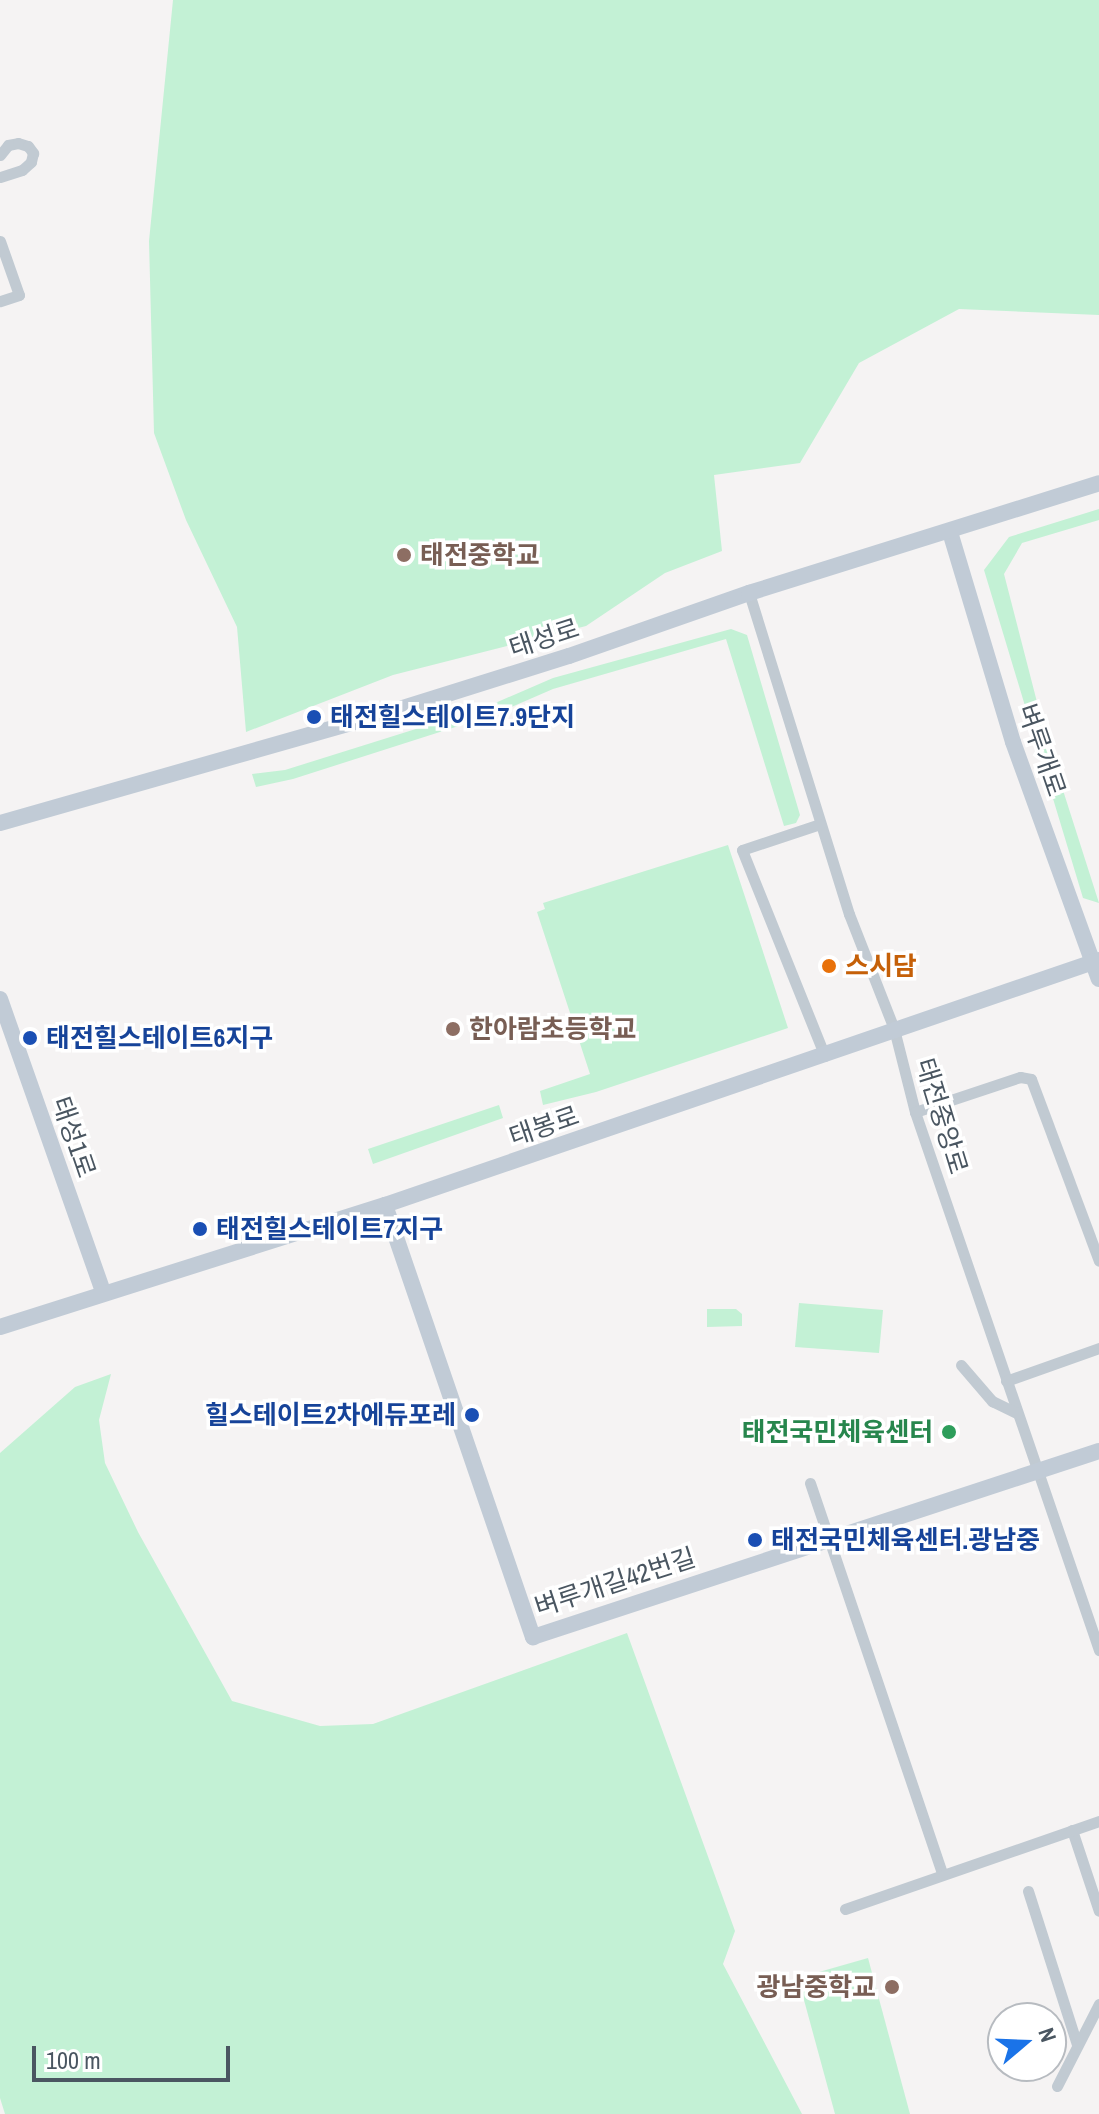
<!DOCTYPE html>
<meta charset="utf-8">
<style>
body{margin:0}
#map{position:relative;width:1099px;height:2114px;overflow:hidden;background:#f5f3f3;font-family:"Archivo Narrow","Noto Sans KR",sans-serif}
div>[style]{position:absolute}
.green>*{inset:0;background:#c3f1d5}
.street>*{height:11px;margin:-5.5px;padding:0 5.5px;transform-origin:5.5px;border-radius:5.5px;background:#c1cad2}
.secondary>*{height:16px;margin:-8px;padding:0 8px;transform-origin:8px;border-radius:8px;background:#c1cbd6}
.dots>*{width:22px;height:22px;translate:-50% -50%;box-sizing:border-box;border:4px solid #fff;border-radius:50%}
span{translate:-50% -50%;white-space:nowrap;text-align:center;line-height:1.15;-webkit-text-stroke:7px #fff;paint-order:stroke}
.education-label{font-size:26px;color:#785e54;font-weight:700}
.left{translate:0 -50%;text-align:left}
.right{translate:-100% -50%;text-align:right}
.street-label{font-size:26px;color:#4a5661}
.transit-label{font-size:26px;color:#164399;font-weight:700}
.food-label{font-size:26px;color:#c56008;font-weight:700}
.leisure-label{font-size:26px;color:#27864d;font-weight:700}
.north{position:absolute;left:987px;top:2002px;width:80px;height:80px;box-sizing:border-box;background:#fff;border:2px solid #b7bbc0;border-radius:50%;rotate:71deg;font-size:22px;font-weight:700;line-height:32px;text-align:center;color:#4a5661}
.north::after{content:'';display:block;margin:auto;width:28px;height:36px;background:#1a73e8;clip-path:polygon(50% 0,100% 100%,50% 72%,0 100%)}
.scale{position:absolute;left:32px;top:2046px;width:198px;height:36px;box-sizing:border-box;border:4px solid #4a5661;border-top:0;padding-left:10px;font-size:24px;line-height:28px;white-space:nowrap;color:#4a5661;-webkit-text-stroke:6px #fff;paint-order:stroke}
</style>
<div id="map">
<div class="green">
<div style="clip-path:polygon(173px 0,1099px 0,1099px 315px,959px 309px,859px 363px,800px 463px,714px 475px,722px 551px,665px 573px,586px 626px,393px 675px,246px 732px,237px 627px,186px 520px,154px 433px,149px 241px)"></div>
<div style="clip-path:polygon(1099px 509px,1099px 520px,1022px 543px,1004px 574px,1046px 737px,1099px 903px,1083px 898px,984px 570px,1009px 537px)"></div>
<div style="clip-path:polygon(731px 629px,747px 635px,800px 815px,796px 823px,784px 826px,726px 639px,553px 689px,493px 715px,293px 779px,256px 787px,252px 774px,285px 770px,486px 707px,553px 678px)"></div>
<div style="clip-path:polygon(728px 845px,788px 1028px,596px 1092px,543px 1105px,540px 1091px,590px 1074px,537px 912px,545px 909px,543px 903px)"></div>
<div style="clip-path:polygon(499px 1105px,503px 1118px,373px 1164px,368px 1149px)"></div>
<div style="clip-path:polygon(799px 1303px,883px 1310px,879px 1353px,795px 1347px)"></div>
<div style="clip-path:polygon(707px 1309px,736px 1309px,742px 1314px,742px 1326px,707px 1327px)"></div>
<div style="clip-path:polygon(111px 1374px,99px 1420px,105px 1463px,138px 1532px,232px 1701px,320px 1726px,373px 1724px,627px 1633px,735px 1931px,723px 1964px,802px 2114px,5px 2114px,0 2098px,0 1453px,75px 1387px)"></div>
<div style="clip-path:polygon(868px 1958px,910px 2114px,835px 2114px,798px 1978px)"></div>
</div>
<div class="street">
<div style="left:0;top:155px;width:13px;rotate:-51deg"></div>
<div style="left:8px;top:145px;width:10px;rotate:-11deg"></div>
<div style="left:18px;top:143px;width:10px;rotate:17deg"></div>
<div style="left:28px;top:146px;width:9px;rotate:54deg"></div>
<div style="left:33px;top:153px;width:9px;rotate:103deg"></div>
<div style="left:31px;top:162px;width:12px;rotate:138deg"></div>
<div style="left:22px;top:170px;width:23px;rotate:162deg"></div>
<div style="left:0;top:241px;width:57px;rotate:70.6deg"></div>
<div style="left:19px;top:295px;width:20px;rotate:162deg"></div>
<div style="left:749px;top:593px;width:336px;rotate:72.7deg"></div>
<div style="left:849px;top:914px;width:123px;rotate:68.6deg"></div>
<div style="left:894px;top:1029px;width:86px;rotate:75.8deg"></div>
<div style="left:915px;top:1112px;width:569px;rotate:71.12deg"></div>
<div style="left:820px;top:824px;width:82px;rotate:161.6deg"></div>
<div style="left:742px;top:850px;width:222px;rotate:68.1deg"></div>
<div style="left:915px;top:1112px;width:111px;rotate:-18.4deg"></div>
<div style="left:1020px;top:1077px;width:11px;rotate:10deg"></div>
<div style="left:1031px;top:1079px;width:194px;rotate:69.5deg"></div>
<div style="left:961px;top:1365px;width:48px;rotate:49.3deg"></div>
<div style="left:992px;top:1401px;width:28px;rotate:26deg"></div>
<div style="left:1006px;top:1381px;width:99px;rotate:-19.5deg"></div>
<div style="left:810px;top:1483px;width:413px;rotate:71.3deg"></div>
<div style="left:1072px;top:1830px;width:85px;rotate:71.6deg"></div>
<div style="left:1028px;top:1891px;width:162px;rotate:72.3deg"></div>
<div style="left:845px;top:1909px;width:269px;rotate:-19.1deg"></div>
<div style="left:1057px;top:2086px;width:92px;rotate:-62.9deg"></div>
</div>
<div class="secondary">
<div style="left:950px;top:532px;width:219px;rotate:73.3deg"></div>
<div style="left:1013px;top:742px;width:252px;rotate:70.1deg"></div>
<div style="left:0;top:823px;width:419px;rotate:-15.9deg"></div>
<div style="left:403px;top:708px;width:174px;rotate:-17.4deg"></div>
<div style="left:569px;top:656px;width:191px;rotate:-19.3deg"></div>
<div style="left:749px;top:593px;width:367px;rotate:-17.4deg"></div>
<div style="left:0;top:999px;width:311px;rotate:70.6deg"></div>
<div style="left:385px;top:1205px;width:457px;rotate:71.1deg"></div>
<div style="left:533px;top:1637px;width:596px;rotate:-18.19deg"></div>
<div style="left:0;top:1327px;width:404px;rotate:-17.6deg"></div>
<div style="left:385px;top:1205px;width:755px;rotate:-18.94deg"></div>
</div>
<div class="dots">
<div style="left:404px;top:555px;background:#8d6e63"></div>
<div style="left:314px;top:717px;background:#1a4fb4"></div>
<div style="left:829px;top:966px;background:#e8710a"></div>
<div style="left:453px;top:1029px;background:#8d6e63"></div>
<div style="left:30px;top:1038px;background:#1a4fb4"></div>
<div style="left:200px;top:1229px;background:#1a4fb4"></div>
<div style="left:472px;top:1415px;background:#1a4fb4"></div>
<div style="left:949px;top:1432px;background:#2e9e5b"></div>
<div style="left:755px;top:1540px;background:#1a4fb4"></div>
<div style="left:892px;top:1987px;background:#8d6e63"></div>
</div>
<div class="education-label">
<span class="left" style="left:420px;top:555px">태전중학교</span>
<span class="left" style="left:469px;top:1029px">한아람초등학교</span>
<span class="right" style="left:876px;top:1987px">광남중학교</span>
</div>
<div class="street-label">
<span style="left:544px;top:638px;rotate:-18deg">태성로</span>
<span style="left:1042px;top:750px;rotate:71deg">벼루개로</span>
<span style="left:942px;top:1116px;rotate:73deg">태전중앙로</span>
<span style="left:544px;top:1126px;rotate:-19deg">태봉로</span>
<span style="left:74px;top:1137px;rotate:71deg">태성1로</span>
<span style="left:615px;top:1582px;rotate:-18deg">벼루개길42번길</span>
</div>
<div class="transit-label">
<span class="left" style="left:330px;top:717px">태전힐스테이트7.9단지</span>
<span class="left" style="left:46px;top:1038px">태전힐스테이트6지구</span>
<span class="left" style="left:216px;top:1229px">태전힐스테이트7지구</span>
<span class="right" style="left:456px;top:1415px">힐스테이트2차에듀포레</span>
<span class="left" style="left:771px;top:1540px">태전국민체육센터.광남중</span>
</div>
<div class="food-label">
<span class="left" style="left:845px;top:966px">스시담</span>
</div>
<div class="leisure-label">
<span class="right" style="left:933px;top:1432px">태전국민체육센터</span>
</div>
<div class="north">N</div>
<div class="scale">100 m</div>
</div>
